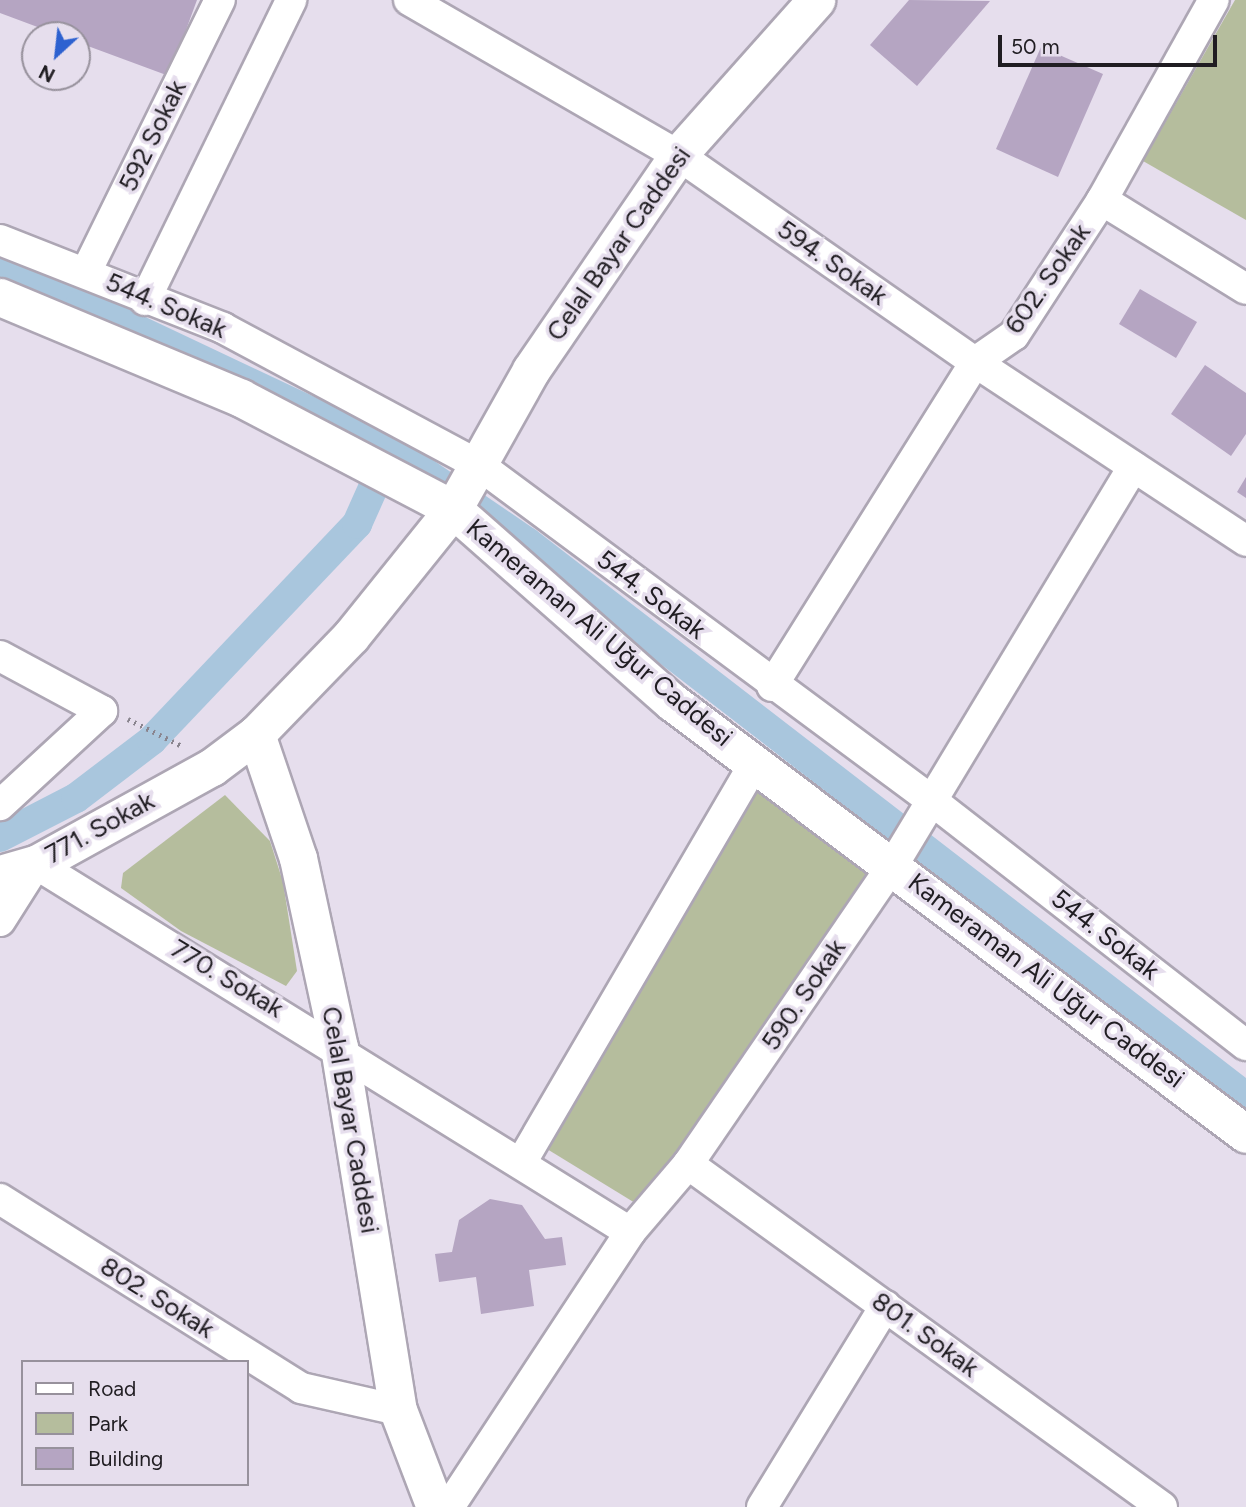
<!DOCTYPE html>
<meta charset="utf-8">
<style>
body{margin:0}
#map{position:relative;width:1246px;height:1507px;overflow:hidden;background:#e6deed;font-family:Figtree,sans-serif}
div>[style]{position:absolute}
.green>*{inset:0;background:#b5bd9d}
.canal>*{height:30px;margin:-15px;padding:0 15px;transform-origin:15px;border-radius:15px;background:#a9c6dd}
.building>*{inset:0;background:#b5a5c2}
.path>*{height:4.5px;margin-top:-2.25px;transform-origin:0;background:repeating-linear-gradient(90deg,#89848e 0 2px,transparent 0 7px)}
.roads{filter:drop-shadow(2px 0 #ada6b4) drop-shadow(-2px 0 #ada6b4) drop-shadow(0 2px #ada6b4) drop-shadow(0 -2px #ada6b4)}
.minor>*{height:30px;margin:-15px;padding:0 15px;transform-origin:15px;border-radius:15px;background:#fff}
.tertiary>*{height:37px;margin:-18.5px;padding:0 18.5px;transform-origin:18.5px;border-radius:18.5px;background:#fff}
span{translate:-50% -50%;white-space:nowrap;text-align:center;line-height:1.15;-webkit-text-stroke:7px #e6deed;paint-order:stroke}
.street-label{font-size:26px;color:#201d22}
.legend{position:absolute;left:21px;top:1360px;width:228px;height:126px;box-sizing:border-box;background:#e6deed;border:2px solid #97919c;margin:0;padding:9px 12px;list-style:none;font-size:21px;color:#201d22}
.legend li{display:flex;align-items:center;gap:14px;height:35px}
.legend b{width:35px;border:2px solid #97919c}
.north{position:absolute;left:21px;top:21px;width:70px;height:70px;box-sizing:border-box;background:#e6deed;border:2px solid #97919c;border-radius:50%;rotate:207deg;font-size:19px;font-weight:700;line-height:28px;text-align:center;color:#201d22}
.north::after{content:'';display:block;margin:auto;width:24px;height:32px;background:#2d61d0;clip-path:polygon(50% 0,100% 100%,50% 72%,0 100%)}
.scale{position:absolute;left:998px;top:35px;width:219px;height:32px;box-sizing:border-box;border:4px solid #201d22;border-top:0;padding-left:9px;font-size:21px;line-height:24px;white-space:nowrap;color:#201d22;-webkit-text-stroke:5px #e6deed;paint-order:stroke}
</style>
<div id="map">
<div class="green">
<div style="clip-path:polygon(1235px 0,1246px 0,1246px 220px,1143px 161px)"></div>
<div style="clip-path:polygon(760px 779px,880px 866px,640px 1206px,547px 1149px)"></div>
<div style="clip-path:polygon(225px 795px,270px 841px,283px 882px,297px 971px,286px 986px,181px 931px,121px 888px,123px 873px)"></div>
</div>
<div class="canal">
<div style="left:0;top:272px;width:87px;rotate:20.9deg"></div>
<div style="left:81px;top:303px;width:342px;rotate:25.3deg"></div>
<div style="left:390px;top:449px;width:166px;rotate:34.2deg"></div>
<div style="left:527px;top:542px;width:908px;rotate:37.66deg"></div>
<div style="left:0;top:837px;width:85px;rotate:-27.2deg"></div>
<div style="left:76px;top:798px;width:96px;rotate:-37.3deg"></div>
<div style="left:152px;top:740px;width:298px;rotate:-46.5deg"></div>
<div style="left:357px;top:524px;width:81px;rotate:-66deg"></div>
</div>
<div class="building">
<div style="clip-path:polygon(0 0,197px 0,169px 76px,77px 42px,77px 35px,59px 35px,0 13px)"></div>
<div style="clip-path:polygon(909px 0,990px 1px,917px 86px,870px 45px)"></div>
<div style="clip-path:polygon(1041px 47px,1103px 74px,1058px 177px,996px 149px)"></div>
<div style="clip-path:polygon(1140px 289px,1197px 322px,1176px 358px,1119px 324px)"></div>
<div style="clip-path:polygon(1205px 365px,1246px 393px,1246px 434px,1231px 456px,1171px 414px)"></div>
<div style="clip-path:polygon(1246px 477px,1246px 498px,1237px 492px)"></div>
<div style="clip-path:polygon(490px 1199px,522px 1205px,545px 1239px,562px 1237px,566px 1265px,529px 1270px,534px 1306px,481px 1314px,476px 1277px,439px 1282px,435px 1254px,452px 1252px,459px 1220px)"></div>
</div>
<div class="path">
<div style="left:128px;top:719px;width:60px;rotate:26.6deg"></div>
</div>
<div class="roads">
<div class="minor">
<div style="left:409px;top:0;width:310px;rotate:30deg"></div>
<div style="left:678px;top:155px;width:362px;rotate:34.9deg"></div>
<div style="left:975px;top:362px;width:325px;rotate:33.4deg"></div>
<div style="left:1102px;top:200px;width:169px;rotate:31.7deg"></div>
<div style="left:0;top:240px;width:240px;rotate:21.5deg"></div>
<div style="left:223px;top:328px;width:290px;rotate:28.2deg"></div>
<div style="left:479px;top:465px;width:563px;rotate:36.54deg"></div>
<div style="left:931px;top:800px;width:399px;rotate:37.9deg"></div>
<div style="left:86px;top:272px;width:303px;rotate:-63.8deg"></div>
<div style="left:145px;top:300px;width:334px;rotate:-64deg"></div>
<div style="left:0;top:656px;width:116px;rotate:28.3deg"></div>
<div style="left:102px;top:711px;width:139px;rotate:137.3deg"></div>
<div style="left:772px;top:686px;width:382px;rotate:-57.9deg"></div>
<div style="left:975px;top:362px;width:47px;rotate:-34.7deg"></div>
<div style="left:1014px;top:335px;width:161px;rotate:-56.9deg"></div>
<div style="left:1102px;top:200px;width:229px;rotate:-60.8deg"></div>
<div style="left:0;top:921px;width:67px;rotate:-57.7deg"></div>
<div style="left:36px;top:864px;width:699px;rotate:31.78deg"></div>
<div style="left:521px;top:1163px;width:463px;rotate:-59.7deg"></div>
<div style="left:688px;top:1164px;width:585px;rotate:35.89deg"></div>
<div style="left:0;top:1199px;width:355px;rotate:32.1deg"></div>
<div style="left:301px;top:1388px;width:99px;rotate:12.8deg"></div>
<div style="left:449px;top:1507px;width:329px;rotate:-56.6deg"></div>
<div style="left:630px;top:1232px;width:89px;rotate:-49.5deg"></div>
<div style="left:688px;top:1164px;width:363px;rotate:-55.6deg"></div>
<div style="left:893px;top:865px;width:465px;rotate:-58.9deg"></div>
<div style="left:762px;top:1507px;width:236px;rotate:-58.5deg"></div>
</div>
<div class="tertiary">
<div style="left:0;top:297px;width:261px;rotate:22.7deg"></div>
<div style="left:241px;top:398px;width:239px;rotate:27.6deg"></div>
<div style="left:453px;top:509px;width:292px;rotate:41.4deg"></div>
<div style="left:672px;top:702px;width:718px;rotate:36.97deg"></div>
<div style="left:256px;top:734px;width:131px;rotate:71.3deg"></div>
<div style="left:298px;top:858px;width:193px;rotate:77.8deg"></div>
<div style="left:339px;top:1047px;width:368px;rotate:80.8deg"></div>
<div style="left:398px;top:1410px;width:104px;rotate:69.1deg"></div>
<div style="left:0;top:874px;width:37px;rotate:-16deg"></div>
<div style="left:36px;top:864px;width:201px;rotate:-28.9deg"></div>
<div style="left:212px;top:767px;width:55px;rotate:-36.9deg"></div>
<div style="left:256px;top:734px;width:136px;rotate:-45.9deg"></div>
<div style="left:351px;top:636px;width:163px;rotate:-51.2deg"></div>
<div style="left:453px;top:509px;width:159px;rotate:-60.7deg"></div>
<div style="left:531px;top:370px;width:260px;rotate:-55.6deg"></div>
<div style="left:678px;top:155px;width:208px;rotate:-48.3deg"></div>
</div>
</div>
<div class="street-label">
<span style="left:153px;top:136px;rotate:-64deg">592 Sokak</span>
<span style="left:619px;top:244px;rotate:-55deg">Celal Bayar Caddesi</span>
<span style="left:832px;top:263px;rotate:35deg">594. Sokak</span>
<span style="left:1048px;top:279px;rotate:-55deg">602. Sokak</span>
<span style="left:166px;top:306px;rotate:23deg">544. Sokak</span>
<span style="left:651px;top:595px;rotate:37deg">544. Sokak</span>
<span style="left:599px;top:633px;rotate:40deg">Kameraman Ali Uğur Caddesi</span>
<span style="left:100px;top:828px;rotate:-29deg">771. Sokak</span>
<span style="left:1105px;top:935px;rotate:38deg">544. Sokak</span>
<span style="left:227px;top:979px;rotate:31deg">770. Sokak</span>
<span style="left:1046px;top:981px;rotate:37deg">Kameraman Ali Uğur Caddesi</span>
<span style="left:804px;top:995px;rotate:-56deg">590. Sokak</span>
<span style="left:350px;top:1120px;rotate:80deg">Celal Bayar Caddesi</span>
<span style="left:157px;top:1298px;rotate:32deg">802. Sokak</span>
<span style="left:925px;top:1335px;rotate:36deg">801. Sokak</span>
</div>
<ul class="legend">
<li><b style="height:9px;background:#fff"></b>Road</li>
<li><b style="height:19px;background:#b5bd9d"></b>Park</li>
<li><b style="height:19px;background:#b5a5c2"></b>Building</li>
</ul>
<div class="north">N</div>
<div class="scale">50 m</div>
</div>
